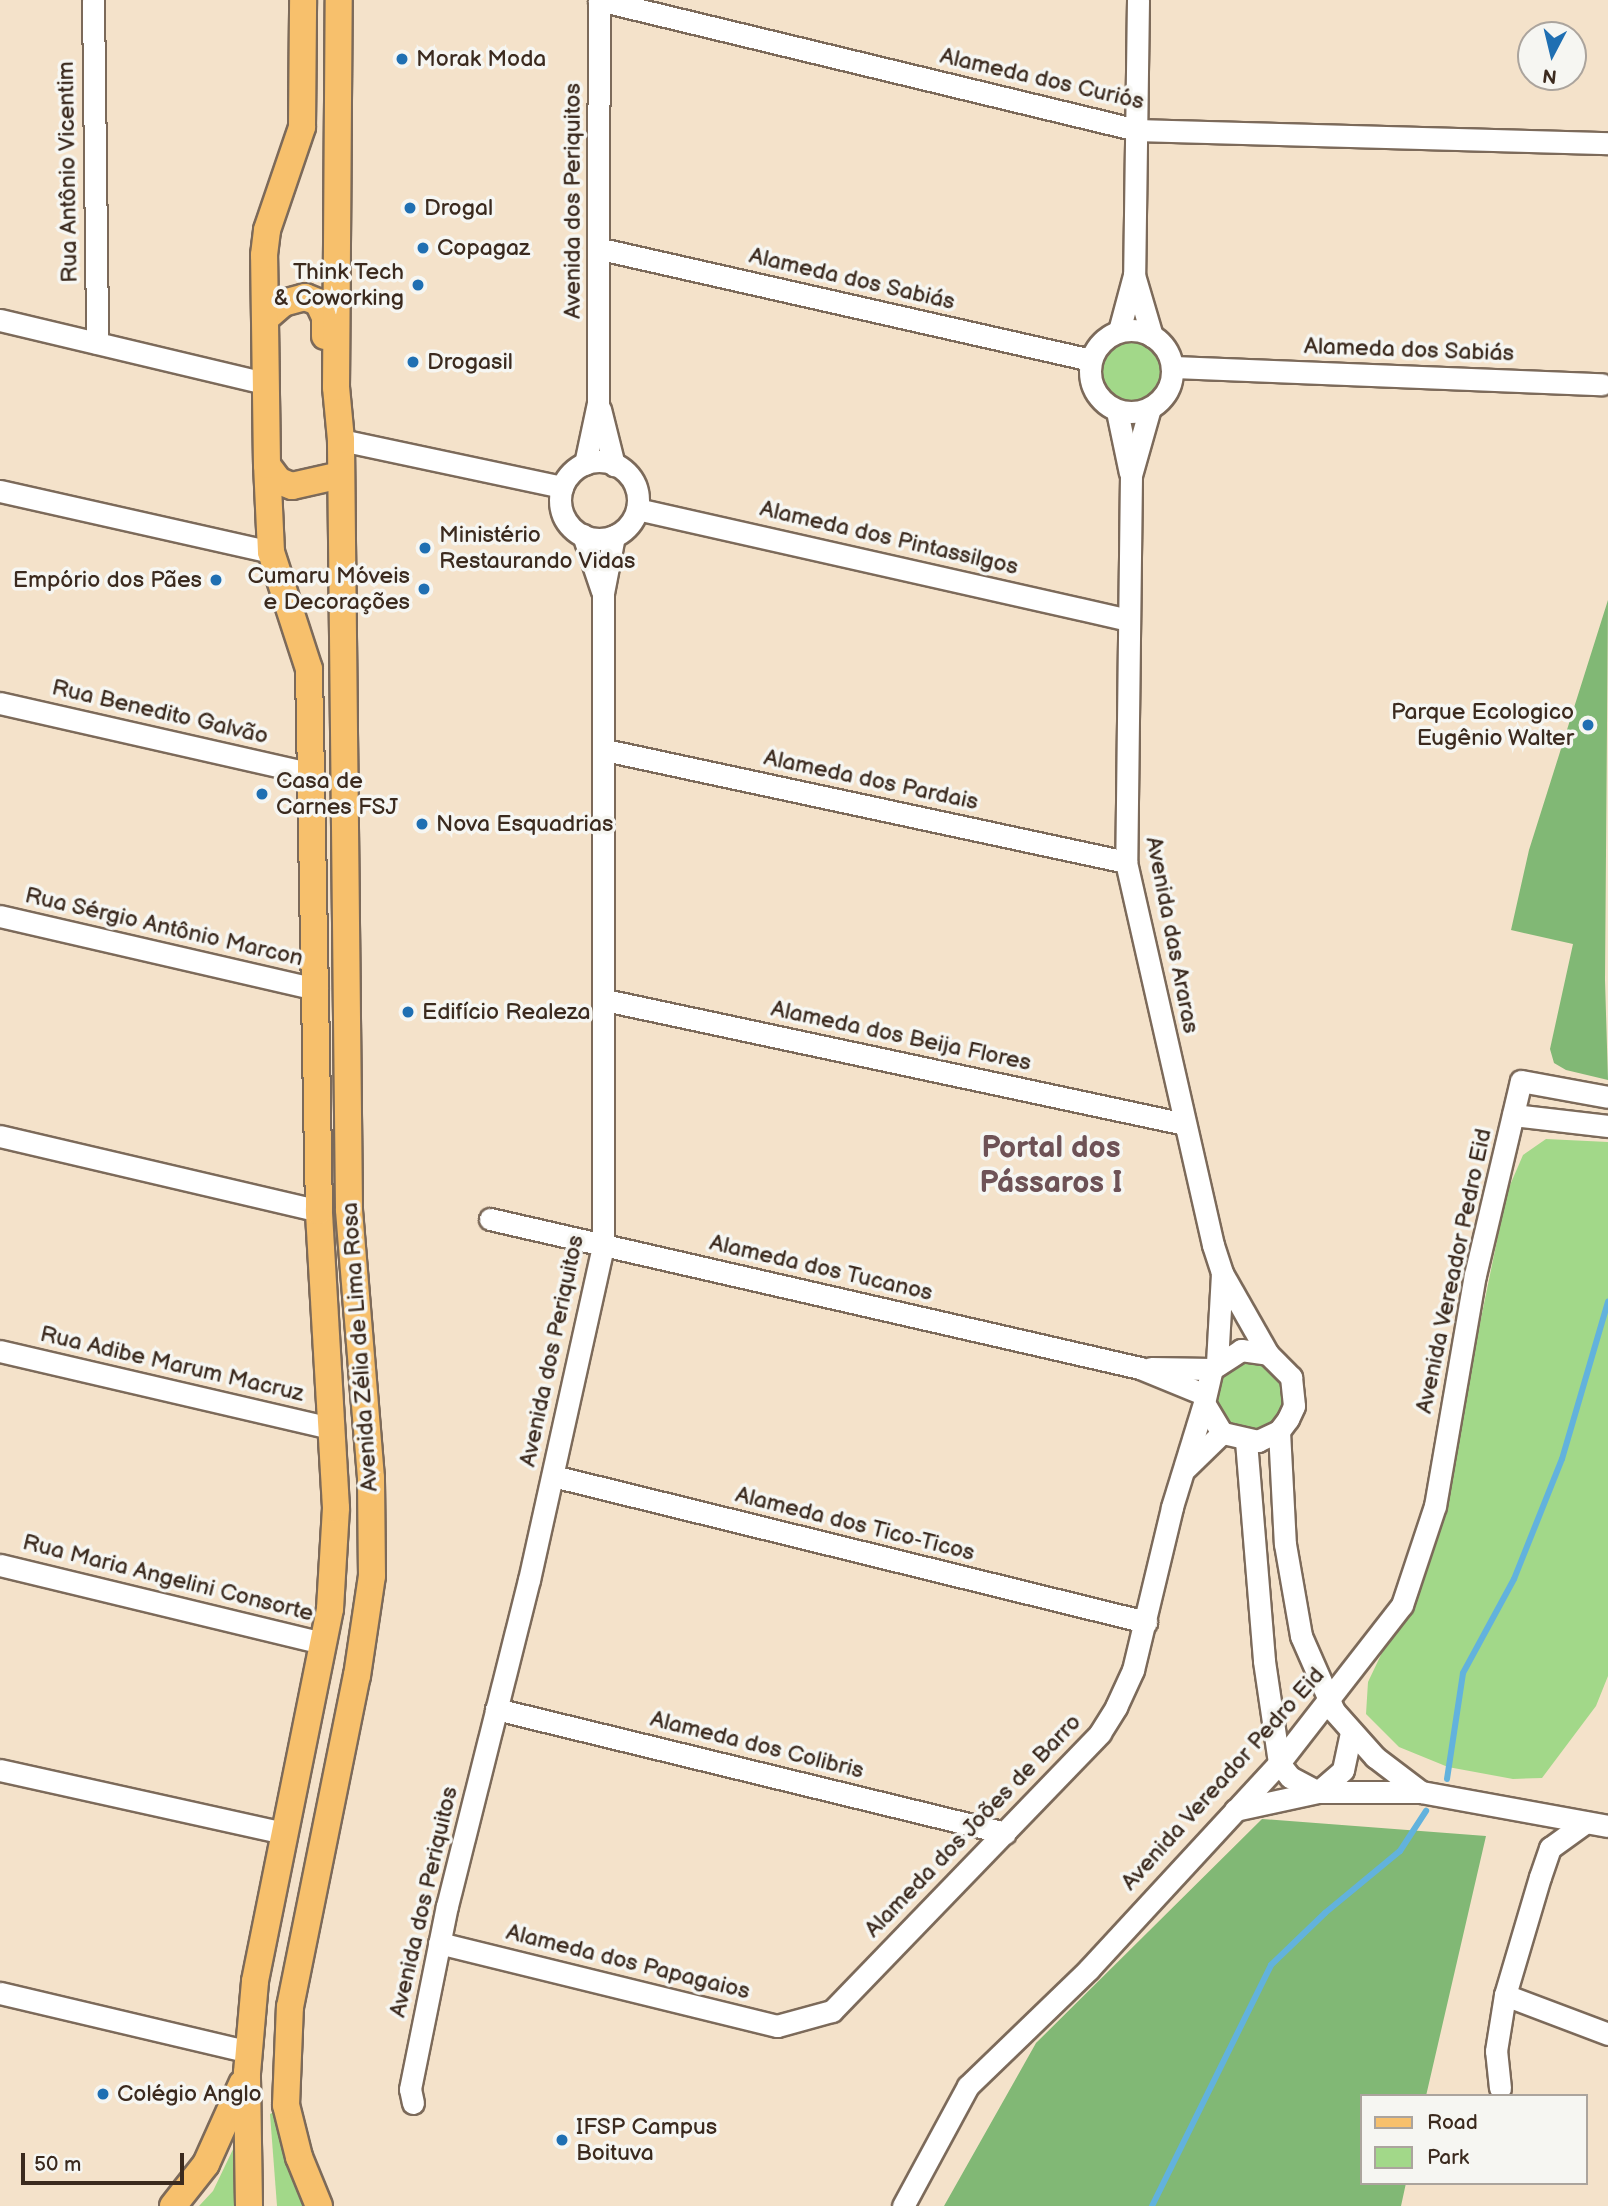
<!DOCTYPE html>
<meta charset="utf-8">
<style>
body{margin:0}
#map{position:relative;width:1608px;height:2206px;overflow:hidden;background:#f4e2ca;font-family:"Balsamiq Sans",sans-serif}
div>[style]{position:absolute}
.green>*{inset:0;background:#a2d889}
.round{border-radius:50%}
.forest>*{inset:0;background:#81b875}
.stream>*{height:6px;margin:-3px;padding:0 3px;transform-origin:3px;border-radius:3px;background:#62b2dd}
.roads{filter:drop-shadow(2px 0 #7c6a5a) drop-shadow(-2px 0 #7c6a5a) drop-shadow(0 2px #7c6a5a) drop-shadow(0 -2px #7c6a5a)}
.minor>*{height:21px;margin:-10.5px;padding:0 10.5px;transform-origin:10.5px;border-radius:10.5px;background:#fff}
.minor>.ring{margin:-10.5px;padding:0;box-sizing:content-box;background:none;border:21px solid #fff;border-radius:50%}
.major>*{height:26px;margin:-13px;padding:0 13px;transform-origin:13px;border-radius:13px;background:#f7c06c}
.dots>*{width:19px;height:19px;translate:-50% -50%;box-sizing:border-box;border:4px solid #f6f6f2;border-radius:50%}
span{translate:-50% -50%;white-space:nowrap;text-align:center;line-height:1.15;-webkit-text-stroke:7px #f6f6f2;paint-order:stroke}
.poi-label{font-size:23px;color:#3b2a1e}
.left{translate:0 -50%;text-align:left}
.right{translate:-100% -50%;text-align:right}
.street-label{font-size:23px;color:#3b2a1e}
.district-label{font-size:30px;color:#6e5256;font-weight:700}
.legend{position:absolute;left:1360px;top:2094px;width:228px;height:91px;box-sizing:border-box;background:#f6f6f2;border:2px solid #aba49d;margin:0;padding:9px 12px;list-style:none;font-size:21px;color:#3b2a1e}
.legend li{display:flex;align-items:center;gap:14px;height:35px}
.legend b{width:35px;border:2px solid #aba49d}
.north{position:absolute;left:1517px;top:21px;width:70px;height:70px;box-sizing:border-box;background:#f6f6f2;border:2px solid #aba49d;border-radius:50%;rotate:187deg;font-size:19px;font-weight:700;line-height:28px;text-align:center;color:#3b2a1e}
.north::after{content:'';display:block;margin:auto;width:24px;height:32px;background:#1f6fb2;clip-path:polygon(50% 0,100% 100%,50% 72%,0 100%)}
.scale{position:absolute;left:21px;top:2153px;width:163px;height:32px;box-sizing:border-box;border:4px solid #3b2a1e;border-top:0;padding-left:9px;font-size:21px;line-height:24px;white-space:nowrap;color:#3b2a1e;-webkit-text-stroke:5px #f6f6f2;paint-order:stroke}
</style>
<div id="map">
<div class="green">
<div class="round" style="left:1094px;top:338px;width:70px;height:70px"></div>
<div style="clip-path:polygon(1546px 1139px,1608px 1142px,1608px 1676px,1596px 1706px,1542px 1778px,1513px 1779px,1448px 1767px,1399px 1747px,1366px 1714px,1368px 1682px,1388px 1640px,1413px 1603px,1436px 1537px,1507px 1192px,1523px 1155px)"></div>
<div class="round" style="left:1214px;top:1360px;width:70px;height:70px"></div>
<div style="clip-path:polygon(274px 2112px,278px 2114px,311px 2206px,277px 2206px,270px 2114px)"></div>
<div style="clip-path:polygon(236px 2143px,244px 2206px,199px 2206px,213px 2191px)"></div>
</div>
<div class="forest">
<div style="clip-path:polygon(1608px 600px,1605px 980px,1608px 1080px,1566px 1070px,1554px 1063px,1550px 1049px,1573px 944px,1511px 930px,1529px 850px)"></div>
<div style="clip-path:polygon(1262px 1819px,1486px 1836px,1426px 2096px,1361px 2096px,1361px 2183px,1406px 2183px,1401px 2206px,944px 2206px,1036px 2043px)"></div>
</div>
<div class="stream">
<div style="left:1447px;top:1779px;width:107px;rotate:-81.4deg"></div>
<div style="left:1463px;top:1673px;width:107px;rotate:-61.5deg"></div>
<div style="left:1514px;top:1579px;width:129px;rotate:-68.2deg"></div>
<div style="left:1562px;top:1459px;width:164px;rotate:-73.7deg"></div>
<div style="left:1152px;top:2206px;width:269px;rotate:-63.7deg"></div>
<div style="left:1271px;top:1965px;width:75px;rotate:-43.9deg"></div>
<div style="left:1325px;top:1913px;width:97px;rotate:-39.6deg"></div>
<div style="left:1400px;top:1851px;width:48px;rotate:-57deg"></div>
</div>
<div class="roads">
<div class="minor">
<div style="left:93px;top:0;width:343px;rotate:89.3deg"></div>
<div style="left:599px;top:0;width:553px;rotate:13.58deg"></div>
<div style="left:1137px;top:130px;width:471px;rotate:1.6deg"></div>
<div style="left:1138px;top:0;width:275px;rotate:90.8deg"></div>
<div style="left:1134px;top:275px;width:64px;rotate:73.6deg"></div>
<div style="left:601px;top:249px;width:502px;rotate:12.76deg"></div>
<div style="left:0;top:320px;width:272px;rotate:13.4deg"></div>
<div class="ring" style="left:1090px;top:330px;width:61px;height:61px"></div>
<div style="left:1119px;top:331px;width:58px;rotate:-75deg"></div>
<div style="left:1172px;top:367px;width:430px;rotate:2.3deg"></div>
<div style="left:1150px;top:408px;width:70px;rotate:105.8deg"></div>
<div style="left:1131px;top:475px;width:387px;rotate:90.7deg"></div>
<div style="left:1126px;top:862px;width:393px;rotate:77.2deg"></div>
<div style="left:1213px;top:1245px;width:29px;rotate:72deg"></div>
<div style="left:1222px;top:1273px;width:93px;rotate:60.4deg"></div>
<div style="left:600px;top:409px;width:58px;rotate:76deg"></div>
<div style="left:1117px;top:411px;width:63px;rotate:78.2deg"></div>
<div style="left:341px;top:440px;width:226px;rotate:12deg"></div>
<div class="ring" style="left:560px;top:461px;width:57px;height:57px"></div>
<div style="left:585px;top:464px;width:62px;rotate:-78deg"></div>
<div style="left:598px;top:403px;width:403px;rotate:-89.9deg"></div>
<div style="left:0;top:491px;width:278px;rotate:12.7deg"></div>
<div style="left:637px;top:509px;width:504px;rotate:12.71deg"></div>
<div style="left:583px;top:535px;width:59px;rotate:71.3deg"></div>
<div style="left:0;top:703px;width:317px;rotate:12.8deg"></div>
<div style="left:605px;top:750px;width:533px;rotate:12.13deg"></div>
<div style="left:0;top:916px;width:325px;rotate:13deg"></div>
<div style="left:605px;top:1000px;width:593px;rotate:12.07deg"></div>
<div style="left:1513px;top:1115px;width:96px;rotate:6.6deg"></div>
<div style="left:0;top:1136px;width:328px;rotate:13.2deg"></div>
<div style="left:490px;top:1219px;width:667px;rotate:12.91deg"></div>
<div style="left:1140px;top:1368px;width:68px;rotate:22.4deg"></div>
<div style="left:0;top:1351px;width:341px;rotate:13.1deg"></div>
<div style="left:1217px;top:1363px;width:90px;rotate:-86.8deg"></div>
<div style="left:1151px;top:1368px;width:61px;rotate:0.9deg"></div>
<div style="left:1212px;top:1369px;width:35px;rotate:-33deg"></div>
<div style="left:1241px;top:1350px;width:27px;rotate:8deg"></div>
<div style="left:1268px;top:1354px;width:33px;rotate:45deg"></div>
<div style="left:1291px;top:1377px;width:29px;rotate:84deg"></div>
<div style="left:1294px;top:1406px;width:14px;rotate:115deg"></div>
<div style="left:1288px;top:1419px;width:15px;rotate:127deg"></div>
<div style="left:1279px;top:1431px;width:23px;rotate:155deg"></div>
<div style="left:1258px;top:1441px;width:37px;rotate:-167deg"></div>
<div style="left:1222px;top:1433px;width:35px;rotate:-121deg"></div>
<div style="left:1204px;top:1403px;width:35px;rotate:-77deg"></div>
<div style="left:1279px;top:1431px;width:113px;rotate:87deg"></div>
<div style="left:1285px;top:1544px;width:93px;rotate:80.1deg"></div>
<div style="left:1301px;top:1636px;width:82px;rotate:66.3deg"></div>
<div style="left:1334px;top:1711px;width:62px;rotate:48.3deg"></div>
<div style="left:1375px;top:1757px;width:58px;rotate:37.3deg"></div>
<div style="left:1246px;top:1441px;width:221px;rotate:85.3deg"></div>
<div style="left:1264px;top:1661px;width:103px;rotate:81.6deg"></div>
<div style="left:1279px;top:1763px;width:18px;rotate:52deg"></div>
<div style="left:1290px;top:1777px;width:32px;rotate:28deg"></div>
<div style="left:1186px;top:1468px;width:50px;rotate:-44.2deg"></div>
<div style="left:553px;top:1476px;width:611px;rotate:13.83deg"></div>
<div style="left:0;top:1565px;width:332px;rotate:13.6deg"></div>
<div style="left:496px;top:1709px;width:524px;rotate:13.69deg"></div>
<div style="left:0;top:1770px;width:292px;rotate:12.5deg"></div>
<div style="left:1318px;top:1792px;width:33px;rotate:-41deg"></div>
<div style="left:1343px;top:1770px;width:39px;rotate:-78deg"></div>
<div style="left:1235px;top:1810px;width:85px;rotate:-12.2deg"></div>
<div style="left:1318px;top:1792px;width:103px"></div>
<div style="left:1421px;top:1792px;width:190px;rotate:10.3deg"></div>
<div style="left:439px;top:1943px;width:348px;rotate:13.8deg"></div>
<div style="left:777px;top:2026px;width:57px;rotate:-15.3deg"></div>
<div style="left:832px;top:2011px;width:386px;rotate:-46deg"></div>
<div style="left:1100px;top:1733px;width:31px;rotate:-58deg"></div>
<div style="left:1116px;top:1707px;width:41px;rotate:-65.3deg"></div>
<div style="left:1133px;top:1670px;width:168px;rotate:-76.5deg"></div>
<div style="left:1172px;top:1507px;width:109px;rotate:-72.9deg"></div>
<div style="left:0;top:1993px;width:256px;rotate:13.3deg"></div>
<div style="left:1505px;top:1995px;width:110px;rotate:20.7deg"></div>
<div style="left:1500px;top:2088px;width:37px;rotate:-96deg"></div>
<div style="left:1496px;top:2051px;width:57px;rotate:-80.9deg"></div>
<div style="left:1505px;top:1995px;width:123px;rotate:-73.5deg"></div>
<div style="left:1540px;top:1877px;width:31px;rotate:-71deg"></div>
<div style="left:1550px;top:1848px;width:44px;rotate:-35.8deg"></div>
<div style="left:413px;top:2103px;width:14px;rotate:-102deg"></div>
<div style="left:410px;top:2089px;width:187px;rotate:-78.6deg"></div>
<div style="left:447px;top:1906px;width:336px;rotate:-75.9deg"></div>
<div style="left:529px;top:1580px;width:343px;rotate:-77.5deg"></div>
<div style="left:603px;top:1245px;width:652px;rotate:-90deg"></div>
<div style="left:603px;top:593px;width:58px;rotate:-79.1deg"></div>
<div style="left:903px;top:2206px;width:136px;rotate:-61.6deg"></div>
<div style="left:968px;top:2086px;width:168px;rotate:-44deg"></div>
<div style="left:1089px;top:1969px;width:280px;rotate:-47.3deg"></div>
<div style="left:1279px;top:1763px;width:200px;rotate:-52.1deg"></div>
<div style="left:1402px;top:1605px;width:104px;rotate:-71.6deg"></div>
<div style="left:1435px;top:1506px;width:234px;rotate:-80.2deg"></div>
<div style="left:1475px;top:1275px;width:199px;rotate:-76.7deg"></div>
<div style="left:1521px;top:1081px;width:88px;rotate:10.4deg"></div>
</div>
<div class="major">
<div style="left:266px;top:318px;width:23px;rotate:-41deg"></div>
<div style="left:283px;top:303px;width:23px;rotate:-15deg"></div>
<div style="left:305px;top:297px;width:14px;rotate:21deg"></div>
<div style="left:318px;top:302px;width:17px;rotate:65deg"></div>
<div style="left:325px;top:317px;width:19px;rotate:90deg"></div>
<div style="left:267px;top:465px;width:20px;rotate:53deg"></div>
<div style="left:279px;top:481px;width:14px;rotate:21deg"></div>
<div style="left:292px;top:486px;width:50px;rotate:-12.7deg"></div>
<div style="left:173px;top:2206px;width:53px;rotate:-51.8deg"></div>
<div style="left:206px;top:2164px;width:88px;rotate:-65.8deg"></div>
<div style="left:249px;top:2206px;width:133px;rotate:-90.9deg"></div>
<div style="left:247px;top:2073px;width:92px;rotate:-85deg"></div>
<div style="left:255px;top:1981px;width:379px;rotate:-78.6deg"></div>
<div style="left:330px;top:1609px;width:101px;rotate:-86.6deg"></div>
<div style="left:336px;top:1508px;width:297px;rotate:-93.3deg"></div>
<div style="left:319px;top:1211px;width:542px;rotate:-91.06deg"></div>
<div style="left:309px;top:669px;width:123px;rotate:-108deg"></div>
<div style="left:271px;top:552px;width:87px;rotate:-92.6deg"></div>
<div style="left:267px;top:465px;width:210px;rotate:-90.8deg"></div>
<div style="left:264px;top:255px;width:25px;rotate:-83deg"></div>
<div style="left:267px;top:230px;width:109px;rotate:-71.2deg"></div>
<div style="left:302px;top:127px;width:127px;rotate:-89.5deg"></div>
<div style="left:319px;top:2206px;width:53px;rotate:-112.2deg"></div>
<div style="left:299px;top:2157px;width:54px;rotate:-104deg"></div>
<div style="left:286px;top:2105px;width:98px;rotate:-87.7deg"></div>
<div style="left:290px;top:2007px;width:338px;rotate:-78.6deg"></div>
<div style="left:357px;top:1676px;width:101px;rotate:-81.5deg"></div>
<div style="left:372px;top:1576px;width:98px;rotate:-90.6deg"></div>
<div style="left:371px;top:1478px;width:270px;rotate:-94.7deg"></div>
<div style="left:349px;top:1209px;width:769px;rotate:-90.6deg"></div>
<div style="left:341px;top:440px;width:53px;rotate:-95.4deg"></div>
<div style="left:336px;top:387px;width:387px;rotate:-89.6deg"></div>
</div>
</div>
<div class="dots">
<div style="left:402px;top:59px;background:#1f6fb2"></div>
<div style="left:410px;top:208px;background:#1f6fb2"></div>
<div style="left:423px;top:248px;background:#1f6fb2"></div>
<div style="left:418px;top:285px;background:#1f6fb2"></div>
<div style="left:413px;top:362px;background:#1f6fb2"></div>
<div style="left:425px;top:548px;background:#1f6fb2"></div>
<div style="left:216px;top:580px;background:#1f6fb2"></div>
<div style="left:424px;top:589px;background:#1f6fb2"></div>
<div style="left:1588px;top:725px;background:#1f6fb2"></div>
<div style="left:262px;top:794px;background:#1f6fb2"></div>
<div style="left:422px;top:824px;background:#1f6fb2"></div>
<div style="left:408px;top:1012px;background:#1f6fb2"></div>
<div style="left:103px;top:2094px;background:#1f6fb2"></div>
<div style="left:562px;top:2140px;background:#1f6fb2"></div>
</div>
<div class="poi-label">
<span class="left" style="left:416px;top:59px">Morak Moda</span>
<span class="left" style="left:424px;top:208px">Drogal</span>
<span class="left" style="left:437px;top:248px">Copagaz</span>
<span class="right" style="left:404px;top:285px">Think Tech<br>&amp; Coworking</span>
<span class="left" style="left:427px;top:362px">Drogasil</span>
<span class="left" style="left:439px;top:548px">Ministério<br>Restaurando Vidas</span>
<span class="right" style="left:410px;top:589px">Cumaru Móveis<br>e Decorações</span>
<span class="right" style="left:202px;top:580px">Empório dos Pães</span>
<span class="right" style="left:1574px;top:725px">Parque Ecologico<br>Eugênio Walter</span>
<span class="left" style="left:276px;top:794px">Casa de<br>Carnes FSJ</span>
<span class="left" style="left:436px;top:824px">Nova Esquadrias</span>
<span class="left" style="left:422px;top:1012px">Edifício Realeza</span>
<span class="left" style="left:117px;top:2094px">Colégio Anglo</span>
<span class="left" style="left:576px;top:2140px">IFSP Campus<br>Boituva</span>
</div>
<div class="street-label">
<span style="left:1042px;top:79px;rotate:13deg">Alameda dos Curiós</span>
<span style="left:68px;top:172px;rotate:-91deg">Rua Antônio Vicentim</span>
<span style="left:573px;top:201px;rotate:-90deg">Avenida dos Periquitos</span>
<span style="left:852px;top:279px;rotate:13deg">Alameda dos Sabiás</span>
<span style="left:1409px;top:350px;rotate:2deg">Alameda dos Sabiás</span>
<span style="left:889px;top:538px;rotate:13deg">Alameda dos Pintassilgos</span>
<span style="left:160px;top:712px;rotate:13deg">Rua Benedito Galvão</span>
<span style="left:871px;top:780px;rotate:12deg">Alameda dos Pardais</span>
<span style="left:164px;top:927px;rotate:13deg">Rua Sérgio Antônio Marcon</span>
<span style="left:1172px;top:935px;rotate:79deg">Avenida das Araras</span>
<span style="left:901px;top:1036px;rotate:12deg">Alameda dos Beija Flores</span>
<span style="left:821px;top:1268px;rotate:13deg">Alameda dos Tucanos</span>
<span style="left:1454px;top:1271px;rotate:-78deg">Avenida Vereador Pedro Eid</span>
<span style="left:360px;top:1347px;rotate:-94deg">Avenida Zélia de Lima Rosa</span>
<span style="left:552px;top:1351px;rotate:-78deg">Avenida dos Periquitos</span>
<span style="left:172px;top:1364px;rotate:13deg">Rua Adibe Marum Macruz</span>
<span style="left:855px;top:1524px;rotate:14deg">Alameda dos Tico-Ticos</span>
<span style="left:168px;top:1578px;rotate:14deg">Rua Maria Angelini Consorte</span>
<span style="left:757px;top:1745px;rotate:14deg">Alameda dos Colibris</span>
<span style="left:1223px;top:1779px;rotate:-48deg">Avenida Vereador Pedro Eid</span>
<span style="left:973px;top:1826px;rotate:-46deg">Alameda dos Joões de Barro</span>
<span style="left:424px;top:1902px;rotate:-77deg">Avenida dos Periquitos</span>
<span style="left:628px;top:1962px;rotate:14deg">Alameda dos Papagaios</span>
</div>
<div class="district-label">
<span style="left:1051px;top:1165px">Portal dos<br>Pássaros I</span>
</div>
<ul class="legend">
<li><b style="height:9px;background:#f7c06c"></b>Road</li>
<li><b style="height:19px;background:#a2d889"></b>Park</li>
</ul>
<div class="north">N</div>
<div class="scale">50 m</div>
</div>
